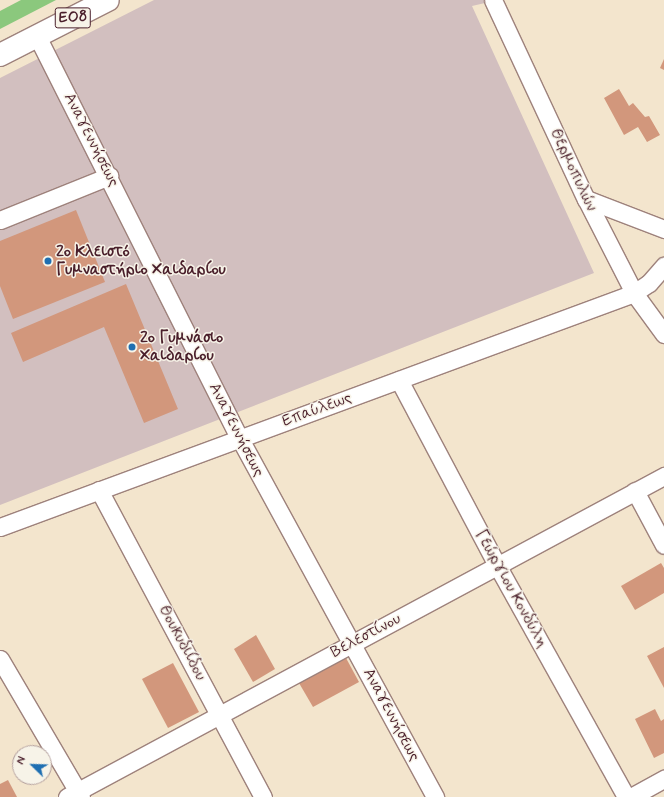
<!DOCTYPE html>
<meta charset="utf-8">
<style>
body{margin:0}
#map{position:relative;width:664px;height:797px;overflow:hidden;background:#f3e5cd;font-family:Mynerve,sans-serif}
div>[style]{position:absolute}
.industrial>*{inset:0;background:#d2bfbf}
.green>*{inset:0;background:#8bc87d}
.building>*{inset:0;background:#d2977c}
.roads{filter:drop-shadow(1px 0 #9e827c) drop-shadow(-1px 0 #9e827c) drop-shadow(0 1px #9e827c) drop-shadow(0 -1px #9e827c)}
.street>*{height:17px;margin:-8.5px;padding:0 8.5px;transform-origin:8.5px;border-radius:8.5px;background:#fff}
.highway>*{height:22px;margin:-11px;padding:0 11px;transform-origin:11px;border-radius:11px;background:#fff}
.dots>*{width:11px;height:11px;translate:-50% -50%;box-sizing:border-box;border:2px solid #f7f3e8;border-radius:50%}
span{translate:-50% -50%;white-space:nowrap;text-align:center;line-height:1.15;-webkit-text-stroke:3px #f7f3e8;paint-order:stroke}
.shield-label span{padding:1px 3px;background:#f7f3e8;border:1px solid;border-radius:3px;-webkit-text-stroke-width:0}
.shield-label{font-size:15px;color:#4a1f2b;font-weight:700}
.street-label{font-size:16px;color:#4a1f2b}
.poi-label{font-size:16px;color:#4a1f2b;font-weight:700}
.left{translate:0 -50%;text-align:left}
.north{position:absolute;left:12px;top:745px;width:40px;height:40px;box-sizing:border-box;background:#f7f3e8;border:1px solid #b29e9c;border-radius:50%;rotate:293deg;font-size:11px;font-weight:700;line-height:16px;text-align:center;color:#4a1f2b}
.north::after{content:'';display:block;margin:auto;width:14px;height:18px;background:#1f6fb2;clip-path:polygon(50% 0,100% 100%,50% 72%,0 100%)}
</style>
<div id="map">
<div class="industrial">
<div style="clip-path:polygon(154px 0,498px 0,472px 6px,594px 273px,0 505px,0 78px)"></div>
</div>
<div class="green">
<div style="clip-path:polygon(21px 0,56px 0,0 29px,0 11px)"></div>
</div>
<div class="building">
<div style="clip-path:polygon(664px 59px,664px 70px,660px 68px)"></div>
<div style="clip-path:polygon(619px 89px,629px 106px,633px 103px,645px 117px,649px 116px,660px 135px,647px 142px,638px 127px,624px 135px,604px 98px)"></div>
<div style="clip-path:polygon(76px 210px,105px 282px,13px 319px,0 286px,0 241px)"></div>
<div style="clip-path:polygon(126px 284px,178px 409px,144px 423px,104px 327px,23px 362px,11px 333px)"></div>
<div style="clip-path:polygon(661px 563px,664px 568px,664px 593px,635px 610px,621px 586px)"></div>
<div style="clip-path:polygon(256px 635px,275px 669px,253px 682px,234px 649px)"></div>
<div style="clip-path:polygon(664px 647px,664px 688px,647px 656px)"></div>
<div style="clip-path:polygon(346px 658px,359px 682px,313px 707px,299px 683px)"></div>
<div style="clip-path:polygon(173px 663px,199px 712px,168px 728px,142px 679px)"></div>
<div style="clip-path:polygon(655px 709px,661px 721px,664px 719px,664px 753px,654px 758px,635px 719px)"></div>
<div style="clip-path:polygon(8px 780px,17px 797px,0 797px,0 784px)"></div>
</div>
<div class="roads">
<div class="street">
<div style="left:493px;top:0;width:220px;rotate:65deg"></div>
<div style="left:586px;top:199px;width:106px;rotate:62.9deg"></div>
<div style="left:634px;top:293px;width:51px;rotate:53.8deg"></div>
<div style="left:37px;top:36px;width:451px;rotate:63.3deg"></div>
<div style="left:240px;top:439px;width:408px;rotate:61.4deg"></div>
<div style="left:586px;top:199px;width:84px;rotate:21deg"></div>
<div style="left:0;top:220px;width:118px;rotate:-22deg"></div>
<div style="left:399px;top:380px;width:209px;rotate:62.1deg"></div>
<div style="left:497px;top:565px;width:265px;rotate:60.9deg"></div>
<div style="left:99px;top:490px;width:348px;rotate:61.9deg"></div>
<div style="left:635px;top:491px;width:61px;rotate:61.8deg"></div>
<div style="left:0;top:527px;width:676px;rotate:-20.26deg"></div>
<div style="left:634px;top:293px;width:18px;rotate:-34deg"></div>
<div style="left:649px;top:283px;width:23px;rotate:-49deg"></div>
<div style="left:0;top:659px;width:160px;rotate:59.6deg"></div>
<div style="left:67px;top:797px;width:678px;rotate:-28.27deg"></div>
<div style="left:631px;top:797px;width:38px;rotate:-29deg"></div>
</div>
<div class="highway">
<div style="left:0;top:55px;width:121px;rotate:-27deg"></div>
</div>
</div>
<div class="dots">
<div style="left:48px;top:261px;background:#1f6fb2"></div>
<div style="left:132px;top:347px;background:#1f6fb2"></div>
</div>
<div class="shield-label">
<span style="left:73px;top:18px">ΕΟ8</span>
</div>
<div class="street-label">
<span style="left:91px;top:140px;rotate:63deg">Αναγεννήσεως</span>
<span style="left:573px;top:170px;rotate:65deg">Θερμοπυλών</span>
<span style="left:317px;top:410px;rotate:-20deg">Επαύλεως</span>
<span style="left:236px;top:430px;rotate:63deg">Αναγεννήσεως</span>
<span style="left:511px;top:589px;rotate:61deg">Γεώργιου Κονδύλη</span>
<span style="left:366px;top:636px;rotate:-28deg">Βελεστίνου</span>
<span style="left:182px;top:643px;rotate:62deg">Θουκυδιίδου</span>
<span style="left:391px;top:715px;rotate:62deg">Αναγεννήσεως</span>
</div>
<div class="poi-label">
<span class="left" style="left:56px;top:261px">2ο Κλειστό<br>Γυμναστήριο Χαιδαρίου</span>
<span class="left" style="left:140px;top:347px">2ο Γυμνάσιο<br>Χαιδαρίου</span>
</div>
<div class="north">N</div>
</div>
